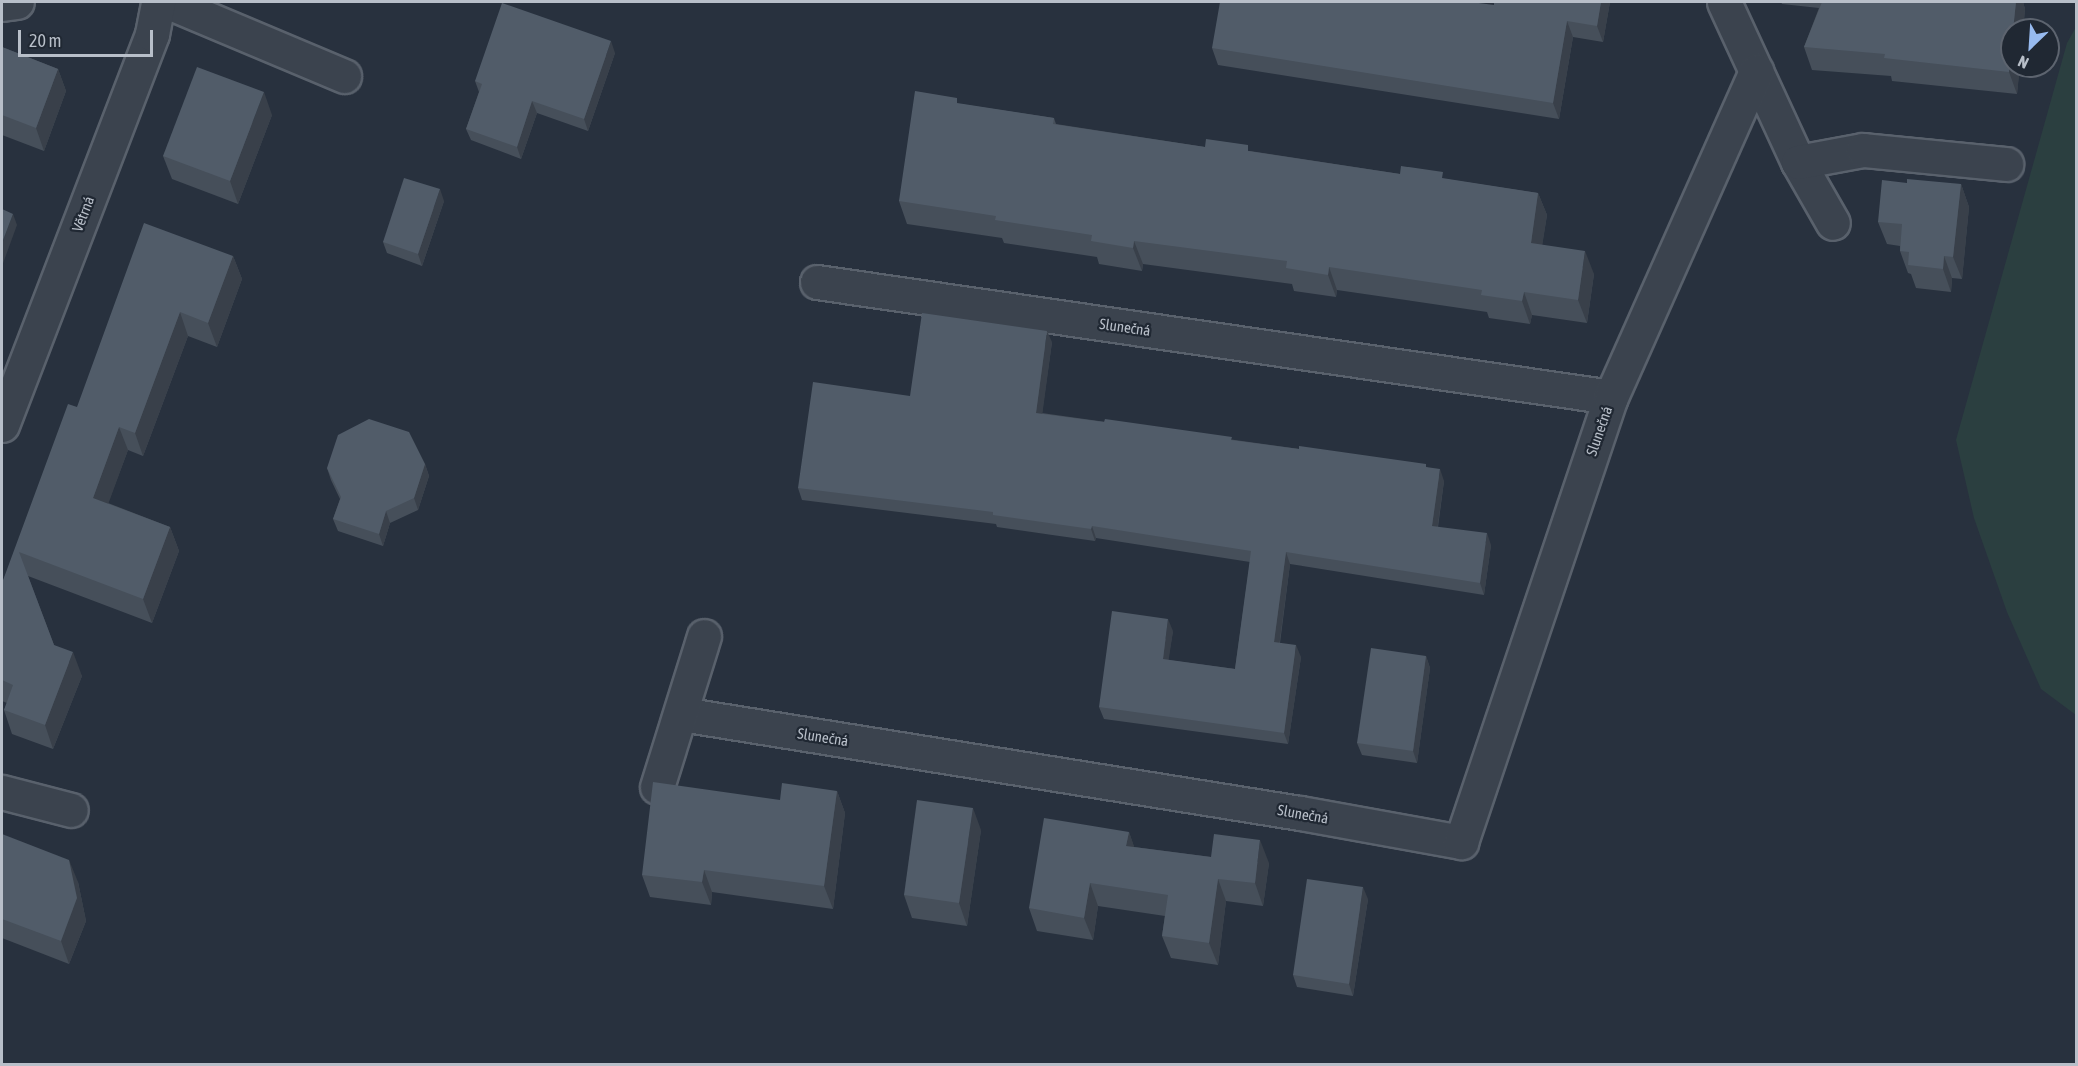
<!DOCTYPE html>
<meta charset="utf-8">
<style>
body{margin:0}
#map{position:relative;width:2078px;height:1066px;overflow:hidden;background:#28313e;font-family:"Asap Condensed",sans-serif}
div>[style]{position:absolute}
.green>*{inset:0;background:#2b3f40}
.roads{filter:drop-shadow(2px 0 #59616c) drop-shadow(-2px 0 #59616c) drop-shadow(0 2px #59616c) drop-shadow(0 -2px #59616c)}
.minor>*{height:33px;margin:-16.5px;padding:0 16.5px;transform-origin:16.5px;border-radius:16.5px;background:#3b434e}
.wall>*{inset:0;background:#464f5a}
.shaded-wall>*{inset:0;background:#39404a}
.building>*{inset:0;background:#515c69}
span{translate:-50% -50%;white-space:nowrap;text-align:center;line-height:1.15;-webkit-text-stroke:4.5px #202833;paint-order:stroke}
.street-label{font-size:15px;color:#b8bfc9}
.frame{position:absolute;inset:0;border:3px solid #b8bfc9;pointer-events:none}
.north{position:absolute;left:2000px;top:18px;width:60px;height:60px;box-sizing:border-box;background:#202833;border:2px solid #5d646f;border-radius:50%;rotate:205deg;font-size:16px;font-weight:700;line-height:24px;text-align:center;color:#b8bfc9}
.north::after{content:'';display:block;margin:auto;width:21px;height:27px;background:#97baef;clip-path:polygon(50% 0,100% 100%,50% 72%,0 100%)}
.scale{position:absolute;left:18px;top:30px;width:135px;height:27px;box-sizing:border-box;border:3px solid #b8bfc9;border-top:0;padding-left:8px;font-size:18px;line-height:21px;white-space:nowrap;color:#b8bfc9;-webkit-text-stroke:4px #202833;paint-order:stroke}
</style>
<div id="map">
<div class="green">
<div style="clip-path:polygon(2076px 27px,2076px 715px,2041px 689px,2007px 612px,1974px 518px,1956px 440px,2067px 43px)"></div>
</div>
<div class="roads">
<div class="minor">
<div style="left:168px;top:2px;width:191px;rotate:22.8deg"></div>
<div style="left:1724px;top:2px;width:176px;rotate:65.2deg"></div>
<div style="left:1798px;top:162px;width:70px;rotate:60.2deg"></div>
<div style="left:2px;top:4px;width:15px;rotate:-8deg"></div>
<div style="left:1798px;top:162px;width:66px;rotate:-10.5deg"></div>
<div style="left:1863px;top:150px;width:144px;rotate:5.6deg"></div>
<div style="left:817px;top:282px;width:802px;rotate:8.24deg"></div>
<div style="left:2px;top:425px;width:419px;rotate:-69deg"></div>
<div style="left:152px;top:34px;width:33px;rotate:-79deg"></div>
<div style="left:681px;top:714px;width:627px;rotate:9.09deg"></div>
<div style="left:1300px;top:813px;width:164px;rotate:10.2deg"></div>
<div style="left:1461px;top:842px;width:470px;rotate:-71.4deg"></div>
<div style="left:1611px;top:397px;width:357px;rotate:-66deg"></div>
<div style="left:657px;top:787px;width:158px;rotate:-72.7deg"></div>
<div style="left:2px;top:792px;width:71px;rotate:14.6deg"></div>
</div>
</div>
<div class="wall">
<div style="clip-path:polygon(1494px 2px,1610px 2px,1603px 42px,1573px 37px,1559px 119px,1218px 65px,1212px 48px,1494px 5px)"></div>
<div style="clip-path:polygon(1781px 2px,2023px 2px,2025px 9px,2017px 94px,1892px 81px,1891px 76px,1812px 70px,1804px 47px,1819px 8px,1782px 4px)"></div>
<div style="clip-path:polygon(2px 47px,58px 69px,66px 91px,44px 151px,2px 135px)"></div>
<div style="clip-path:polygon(615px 53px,588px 131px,537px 113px,521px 159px,471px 140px,466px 129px,479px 92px,475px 81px)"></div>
<div style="clip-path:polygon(960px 104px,1054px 118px,1056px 124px,1205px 147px,1250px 151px,1400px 174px,1445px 179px,1538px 193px,1547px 215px,1542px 245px,1594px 274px,1587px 323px,1532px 315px,1530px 324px,1489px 318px,1487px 312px,1337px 290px,1336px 297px,1294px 291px,1292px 284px,1143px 264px,1142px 271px,1099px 264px,1097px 257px,1004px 243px,1002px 238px,907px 224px,899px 201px)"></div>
<div style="clip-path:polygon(272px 115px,238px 204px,172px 179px,163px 156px)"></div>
<div style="clip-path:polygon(1907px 183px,1961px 184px,1969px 207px,1962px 279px,1952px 278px,1951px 292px,1916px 288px,1911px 274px,1908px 273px,1900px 251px,1900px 246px,1887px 244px,1878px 222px)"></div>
<div style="clip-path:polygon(444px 201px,422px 266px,387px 253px,383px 242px)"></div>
<div style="clip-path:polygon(233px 256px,242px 279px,217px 347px,188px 336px,143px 456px,128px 450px,108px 503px,170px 527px,179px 551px,152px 623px,28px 576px,54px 645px,82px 676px,53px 749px,12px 734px,4px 710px,7px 703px,2px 701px,2px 583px,77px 407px)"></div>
<div style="clip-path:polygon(1052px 342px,1042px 413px,1427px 467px,1444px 481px,1438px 527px,1491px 545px,1484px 595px,1290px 564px,1280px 643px,1301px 657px,1288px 744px,1104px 719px,1099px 707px,1173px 631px,1168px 660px,1235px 669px,1250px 562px,1096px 538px,1095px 541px,997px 527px,996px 524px,802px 500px,798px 488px,910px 396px)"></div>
<div style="clip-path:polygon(425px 464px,429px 476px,418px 510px,390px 523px,383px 546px,338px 531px,333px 519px,340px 499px,331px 480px,327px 468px)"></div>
<div style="clip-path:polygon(1426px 656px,1430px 668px,1417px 763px,1362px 755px,1357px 743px)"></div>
<div style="clip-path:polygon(837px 791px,845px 813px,833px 909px,712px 892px,711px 905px,650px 897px,642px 875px,780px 800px)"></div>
<div style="clip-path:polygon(981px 830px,967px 926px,912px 918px,904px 895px)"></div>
<div style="clip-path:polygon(1129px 832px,1134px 847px,1211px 857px,1269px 863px,1263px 906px,1226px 901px,1218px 965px,1171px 958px,1162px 936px,1165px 916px,1098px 906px,1093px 940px,1037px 931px,1029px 908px)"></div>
<div style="clip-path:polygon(2px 834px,78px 882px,86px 921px,69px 964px,2px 938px)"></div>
<div style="clip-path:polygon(1368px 899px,1353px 996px,1297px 987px,1293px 975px)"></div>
</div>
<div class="shaded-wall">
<div style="clip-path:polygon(1601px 2px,1610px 2px,1603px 42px,1597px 26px)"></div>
<div style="clip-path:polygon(2016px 2px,2023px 2px,2025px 9px,2023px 30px,2013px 30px)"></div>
<div style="clip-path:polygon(1567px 21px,1573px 37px,1559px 119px,1553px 103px)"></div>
<div style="clip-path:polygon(2012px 38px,2012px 66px,2020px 66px,2017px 94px,2009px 72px)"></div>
<div style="clip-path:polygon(611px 41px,615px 53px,588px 131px,584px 119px)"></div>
<div style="clip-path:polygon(58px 69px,66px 91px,44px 151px,36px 128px)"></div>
<div style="clip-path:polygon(264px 92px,272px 115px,238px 204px,230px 181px)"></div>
<div style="clip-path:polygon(532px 101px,537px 113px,521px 159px,517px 147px)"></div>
<div style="clip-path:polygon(1961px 184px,1969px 207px,1962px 279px,1953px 257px)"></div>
<div style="clip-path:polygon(440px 189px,444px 201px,422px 266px,418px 254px)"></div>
<div style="clip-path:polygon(1538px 193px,1547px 215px,1539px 266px,1531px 243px)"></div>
<div style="clip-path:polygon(13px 214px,17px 225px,2px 266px,2px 243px)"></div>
<div style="clip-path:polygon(1134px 241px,1143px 264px,1142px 271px,1133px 248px)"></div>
<div style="clip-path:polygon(1585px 251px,1594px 274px,1587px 323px,1578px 300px)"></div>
<div style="clip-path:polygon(233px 256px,242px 279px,217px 347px,208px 323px)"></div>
<div style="clip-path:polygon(1944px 256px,1952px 278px,1951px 292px,1943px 269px)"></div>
<div style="clip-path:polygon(1329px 267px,1337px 290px,1336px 297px,1328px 275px)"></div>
<div style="clip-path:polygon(1524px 292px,1532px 315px,1530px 324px,1522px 301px)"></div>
<div style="clip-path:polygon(180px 312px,188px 336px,143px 456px,135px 433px)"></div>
<div style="clip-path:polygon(1047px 331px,1052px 342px,1041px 424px,1036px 413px)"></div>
<div style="clip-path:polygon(119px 427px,128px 450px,102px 521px,93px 498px)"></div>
<div style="clip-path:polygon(425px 464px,429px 476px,418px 510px,414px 498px)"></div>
<div style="clip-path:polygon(1440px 469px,1444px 481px,1436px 538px,1432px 526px)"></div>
<div style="clip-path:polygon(386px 511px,390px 523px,383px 546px,379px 534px)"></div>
<div style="clip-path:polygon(1092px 526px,1096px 538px,1095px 541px,1091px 529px)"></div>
<div style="clip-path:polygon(170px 527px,179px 551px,152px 623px,143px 599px)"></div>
<div style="clip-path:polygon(1487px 533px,1491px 545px,1484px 595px,1480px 583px)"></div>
<div style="clip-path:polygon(1286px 552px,1290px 564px,1278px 654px,1274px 642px)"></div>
<div style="clip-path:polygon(1168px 619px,1173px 631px,1167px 671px,1163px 659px)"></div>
<div style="clip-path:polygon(1296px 645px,1301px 657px,1288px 744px,1284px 733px)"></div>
<div style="clip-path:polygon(73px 652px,82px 676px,53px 749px,45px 725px)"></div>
<div style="clip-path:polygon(1426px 656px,1430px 668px,1417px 763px,1413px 751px)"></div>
<div style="clip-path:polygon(837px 791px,845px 813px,833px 909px,824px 886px)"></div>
<div style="clip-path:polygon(973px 808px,981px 830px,967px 926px,959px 903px)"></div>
<div style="clip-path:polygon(1129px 832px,1137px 855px,1126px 846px)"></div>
<div style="clip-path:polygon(1260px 840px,1269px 863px,1263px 906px,1255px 883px)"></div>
<div style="clip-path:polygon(69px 860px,78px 882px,86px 921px,69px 964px,61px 941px)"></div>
<div style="clip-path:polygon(704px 870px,712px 892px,711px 905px,702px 882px)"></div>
<div style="clip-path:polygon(1218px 879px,1226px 901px,1218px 965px,1209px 943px)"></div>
<div style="clip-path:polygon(1090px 883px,1098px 906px,1093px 940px,1084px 918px)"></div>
<div style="clip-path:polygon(1363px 887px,1368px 899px,1353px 996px,1349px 984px)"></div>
</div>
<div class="building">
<div style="clip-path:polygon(1220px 2px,1471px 2px,1494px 5px,1494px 2px,1601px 2px,1597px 26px,1567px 21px,1553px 103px,1212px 48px)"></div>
<div style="clip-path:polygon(1822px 2px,2016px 2px,2013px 30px,2012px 30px,2009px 72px,1884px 58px,1885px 54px,1804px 47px)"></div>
<div style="clip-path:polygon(502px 3px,611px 41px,584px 119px,532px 101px,517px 147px,466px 129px,482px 84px,475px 81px)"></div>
<div style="clip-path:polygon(2px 47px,58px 69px,36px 128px,2px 115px)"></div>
<div style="clip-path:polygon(197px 67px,264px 92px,230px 181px,163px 156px)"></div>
<div style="clip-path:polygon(915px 91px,957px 98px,957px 103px,1054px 118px,1053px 124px,1205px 147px,1206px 139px,1248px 145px,1248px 151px,1400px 174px,1401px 166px,1443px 172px,1442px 178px,1538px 193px,1531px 243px,1585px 251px,1578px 300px,1524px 292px,1522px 301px,1481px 295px,1482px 290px,1329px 267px,1328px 275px,1286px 268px,1287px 261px,1134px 241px,1133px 248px,1091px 241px,1092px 235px,995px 220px,996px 216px,899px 201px)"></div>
<div style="clip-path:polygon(404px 178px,440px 189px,418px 254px,383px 242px)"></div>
<div style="clip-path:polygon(1907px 179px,1961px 184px,1953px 257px,1944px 256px,1943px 269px,1908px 265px,1909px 252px,1900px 251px,1902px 224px,1878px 222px,1882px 180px,1907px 183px)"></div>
<div style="clip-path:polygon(2px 209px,13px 214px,2px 243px)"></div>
<div style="clip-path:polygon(144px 223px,233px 256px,208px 323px,180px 312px,135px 433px,119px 427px,93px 498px,170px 527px,143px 599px,19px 552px,54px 645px,73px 652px,45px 725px,4px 710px,13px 685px,2px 680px,2px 583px,68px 404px,77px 407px)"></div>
<div style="clip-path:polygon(922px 313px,1047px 331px,1036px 413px,1104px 422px,1105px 419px,1232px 437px,1231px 440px,1299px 449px,1299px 446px,1426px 464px,1426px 467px,1440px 469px,1432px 526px,1487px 533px,1480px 583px,1286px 552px,1274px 642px,1296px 645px,1284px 733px,1099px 707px,1112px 611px,1168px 619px,1163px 659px,1235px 669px,1251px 551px,1092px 526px,1091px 529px,993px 515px,993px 512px,798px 488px,813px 382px,910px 396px)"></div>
<div style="clip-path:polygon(369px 419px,409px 432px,425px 464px,414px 498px,386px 511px,379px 534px,333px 519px,341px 497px,327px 468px,338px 435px)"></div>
<div style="clip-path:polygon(1371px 648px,1426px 656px,1413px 751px,1357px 743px)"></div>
<div style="clip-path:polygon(653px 782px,780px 800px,782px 783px,837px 791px,824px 886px,704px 870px,702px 882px,642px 875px)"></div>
<div style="clip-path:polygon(917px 800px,973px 808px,959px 903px,904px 895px)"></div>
<div style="clip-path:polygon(1044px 818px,1129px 832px,1126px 846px,1211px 857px,1214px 834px,1260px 840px,1255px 883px,1218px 879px,1209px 943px,1162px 936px,1168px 895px,1090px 883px,1084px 918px,1029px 908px)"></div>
<div style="clip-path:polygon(2px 834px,69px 860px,77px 898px,61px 941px,2px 919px)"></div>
<div style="clip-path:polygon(1307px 879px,1363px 887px,1349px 984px,1293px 975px)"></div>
</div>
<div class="street-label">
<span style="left:83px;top:214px;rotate:-69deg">Větrná</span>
<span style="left:1125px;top:327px;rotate:8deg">Slunečná</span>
<span style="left:1599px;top:431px;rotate:-71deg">Slunečná</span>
<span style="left:823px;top:737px;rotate:9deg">Slunečná</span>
<span style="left:1303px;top:814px;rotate:10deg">Slunečná</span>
</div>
<div class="frame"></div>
<div class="north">N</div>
<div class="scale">20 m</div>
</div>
